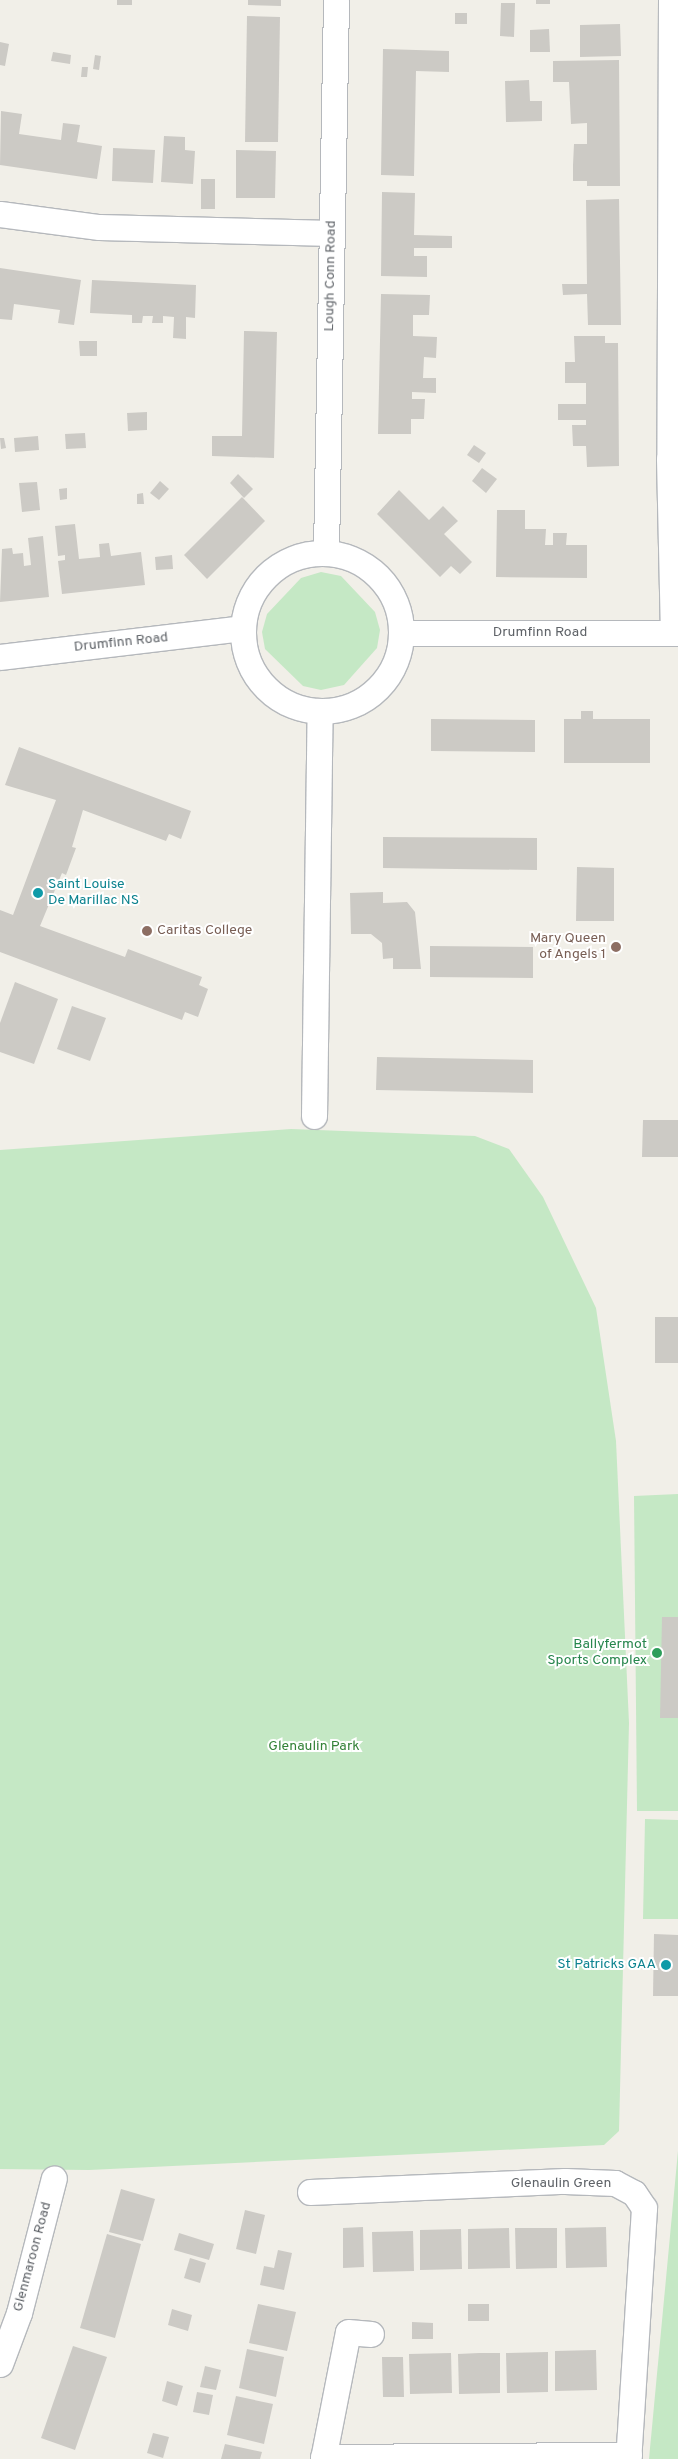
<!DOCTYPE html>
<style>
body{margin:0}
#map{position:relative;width:678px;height:2459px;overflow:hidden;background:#f1efe8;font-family:Overpass,sans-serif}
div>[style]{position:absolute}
.green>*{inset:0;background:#c5e8c5}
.building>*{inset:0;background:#cccac5}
.roads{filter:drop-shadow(1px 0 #b5b8bc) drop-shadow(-1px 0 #b5b8bc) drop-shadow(0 1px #b5b8bc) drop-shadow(0 -1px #b5b8bc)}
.minor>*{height:25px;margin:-12.5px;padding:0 12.5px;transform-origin:12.5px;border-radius:12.5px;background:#fff}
.minor>.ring{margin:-12.5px;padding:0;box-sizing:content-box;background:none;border:25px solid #fff;border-radius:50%}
.dots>*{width:14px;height:14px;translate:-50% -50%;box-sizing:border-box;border:2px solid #fff;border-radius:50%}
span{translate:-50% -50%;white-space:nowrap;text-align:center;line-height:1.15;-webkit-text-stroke:4px #fff;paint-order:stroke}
.street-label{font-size:14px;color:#5f6368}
.culture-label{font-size:14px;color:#0d838f}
.left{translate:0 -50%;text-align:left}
.right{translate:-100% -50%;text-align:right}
.education-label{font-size:14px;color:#785e54}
.leisure-label{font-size:14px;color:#27864d}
.park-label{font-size:14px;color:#348238}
</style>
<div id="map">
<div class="green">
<div style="clip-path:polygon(321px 572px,341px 576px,375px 612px,380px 630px,377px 648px,344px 685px,321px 690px,303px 686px,265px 649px,262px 632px,267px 614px,301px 578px)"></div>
<div style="clip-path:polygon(291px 1129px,475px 1136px,509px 1149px,543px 1197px,596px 1308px,616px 1441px,629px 1723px,619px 2131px,604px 2145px,89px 2170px,0 2169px,0 1150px)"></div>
<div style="clip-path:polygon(678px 1494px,678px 1811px,637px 1811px,634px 1496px)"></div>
<div style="clip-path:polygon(645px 1819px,678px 1820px,678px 1919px,643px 1919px)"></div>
<div style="clip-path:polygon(678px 2151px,678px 2459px,649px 2459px)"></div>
</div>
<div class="building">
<div style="clip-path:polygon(117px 0,132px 0,132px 5px,117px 5px)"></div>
<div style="clip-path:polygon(248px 0,281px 0,281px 6px,248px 5px)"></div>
<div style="clip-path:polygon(536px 0,550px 0,550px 4px,536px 4px)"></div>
<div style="clip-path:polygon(501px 3px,515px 3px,514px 37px,500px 36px)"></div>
<div style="clip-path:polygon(455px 13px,467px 13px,467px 24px,455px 24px)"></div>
<div style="clip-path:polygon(247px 16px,280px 17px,278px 142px,245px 142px)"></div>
<div style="clip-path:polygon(620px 24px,621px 56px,580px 57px,580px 25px)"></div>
<div style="clip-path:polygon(549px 29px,550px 52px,530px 52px,530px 30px)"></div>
<div style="clip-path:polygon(0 42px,9px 44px,5px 66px,0 65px)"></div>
<div style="clip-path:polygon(383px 49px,449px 51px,449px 72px,416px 71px,414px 176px,381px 175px)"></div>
<div style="clip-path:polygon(53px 52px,71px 55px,70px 64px,51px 61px)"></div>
<div style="clip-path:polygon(95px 55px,101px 56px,99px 70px,93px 69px)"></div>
<div style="clip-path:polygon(619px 60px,620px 186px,587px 186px,587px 181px,573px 181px,573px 165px,574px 144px,587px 144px,587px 123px,571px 124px,569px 82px,553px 82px,553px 61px)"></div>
<div style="clip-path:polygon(82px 67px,88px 67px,87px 77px,81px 77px)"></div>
<div style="clip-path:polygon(529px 80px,530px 101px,542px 101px,542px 121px,506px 122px,505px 81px)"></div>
<div style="clip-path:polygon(1px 111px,22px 114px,19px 134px,61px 140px,63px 123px,80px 125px,77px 142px,102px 146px,97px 179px,0 165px)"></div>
<div style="clip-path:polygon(164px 136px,185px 137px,185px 150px,195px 151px,193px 184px,161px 182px)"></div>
<div style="clip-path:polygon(113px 148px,155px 150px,153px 183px,112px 181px)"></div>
<div style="clip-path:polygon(236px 150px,276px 151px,275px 198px,236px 198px)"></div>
<div style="clip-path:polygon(201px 179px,215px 179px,215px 209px,201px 209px)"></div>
<div style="clip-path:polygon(382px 192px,415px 193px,414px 235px,452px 236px,452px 248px,414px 248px,414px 256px,427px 256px,427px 277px,381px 276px)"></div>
<div style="clip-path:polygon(619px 199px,621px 325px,588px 325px,587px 294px,563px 295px,562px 284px,587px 284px,586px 200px)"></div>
<div style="clip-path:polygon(0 268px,81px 280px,74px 325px,58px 323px,60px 310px,14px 304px,12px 320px,0 319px)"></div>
<div style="clip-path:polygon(92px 280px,196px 285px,195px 318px,186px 317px,186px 339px,173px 338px,174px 317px,163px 316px,163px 323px,152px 323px,153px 316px,143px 316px,142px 323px,132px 323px,132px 315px,90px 313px)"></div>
<div style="clip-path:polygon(381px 294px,430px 295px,429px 315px,413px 315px,413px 336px,437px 337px,436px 358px,424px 357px,423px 378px,436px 378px,436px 393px,412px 392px,412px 399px,425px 399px,424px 419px,411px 419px,411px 434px,378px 434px)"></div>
<div style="clip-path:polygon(244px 331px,277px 332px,274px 458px,212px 456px,212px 436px,242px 436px)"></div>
<div style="clip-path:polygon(574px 336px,605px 336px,605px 343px,618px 343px,619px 466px,587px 467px,586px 446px,573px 446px,572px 425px,586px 425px,586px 420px,558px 420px,558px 404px,586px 404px,586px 383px,565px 383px,565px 362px,575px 362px)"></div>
<div style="clip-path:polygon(79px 341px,97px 341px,97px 356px,80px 356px)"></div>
<div style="clip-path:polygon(147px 412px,147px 430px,128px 431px,127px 413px)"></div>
<div style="clip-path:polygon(85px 433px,86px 448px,66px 449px,65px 434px)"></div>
<div style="clip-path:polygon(38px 436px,39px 450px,15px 452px,14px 438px)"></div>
<div style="clip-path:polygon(0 438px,4px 438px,6px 448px,1px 449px)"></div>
<div style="clip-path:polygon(474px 445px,486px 453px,479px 463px,467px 455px)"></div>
<div style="clip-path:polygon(482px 468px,497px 479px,486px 493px,472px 481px)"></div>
<div style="clip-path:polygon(238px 474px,253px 489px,244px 498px,230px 483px)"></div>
<div style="clip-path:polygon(160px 481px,169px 489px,159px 500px,150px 493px)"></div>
<div style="clip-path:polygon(37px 482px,40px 510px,22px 512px,19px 483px)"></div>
<div style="clip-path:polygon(67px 488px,67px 499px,60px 500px,59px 489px)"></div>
<div style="clip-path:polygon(399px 490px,429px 520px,443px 506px,458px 521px,444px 534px,472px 562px,460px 574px,451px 566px,440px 577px,377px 514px)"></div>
<div style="clip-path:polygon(143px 493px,144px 504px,137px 504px,137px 494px)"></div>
<div style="clip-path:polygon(242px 497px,265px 521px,207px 579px,184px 555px)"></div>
<div style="clip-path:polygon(497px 510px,525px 510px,525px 529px,546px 529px,545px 545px,553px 545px,553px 533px,567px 533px,566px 545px,587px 545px,587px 578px,496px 577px)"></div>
<div style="clip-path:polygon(75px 524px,79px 559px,100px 557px,99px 544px,109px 543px,111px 556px,141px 552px,145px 585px,62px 594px,58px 561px,65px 560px,65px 555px,58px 556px,55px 526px)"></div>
<div style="clip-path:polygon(43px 536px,49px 597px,0 602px,2px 549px,12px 548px,13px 554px,23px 553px,24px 566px,31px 565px,28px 538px)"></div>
<div style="clip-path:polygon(172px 555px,173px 569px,156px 570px,155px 557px)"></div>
<div style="clip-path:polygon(581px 711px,593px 711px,593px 719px,650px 719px,650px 763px,564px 763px,564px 719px,581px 719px)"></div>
<div style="clip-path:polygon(431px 719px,535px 720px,535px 752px,431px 751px)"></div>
<div style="clip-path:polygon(19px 747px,191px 811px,181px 839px,169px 834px,166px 841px,83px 810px,72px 847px,76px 848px,66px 875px,62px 873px,40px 926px,125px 957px,128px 949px,202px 977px,199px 985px,208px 989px,198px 1017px,185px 1012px,182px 1020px,0 952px,0 910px,13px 915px,56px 800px,5px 785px)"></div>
<div style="clip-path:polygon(383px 837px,537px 838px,537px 870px,383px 868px)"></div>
<div style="clip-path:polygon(577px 867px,614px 868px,614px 921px,576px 921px)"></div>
<div style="clip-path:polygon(383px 892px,383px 903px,407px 902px,415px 912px,421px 969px,393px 969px,393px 958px,383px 959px,382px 943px,371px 934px,351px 934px,350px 893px)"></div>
<div style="clip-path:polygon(430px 946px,533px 947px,533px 978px,430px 977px)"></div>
<div style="clip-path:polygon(15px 982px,58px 999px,34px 1064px,0 1052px,0 1023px)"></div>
<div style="clip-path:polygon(72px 1006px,106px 1018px,90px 1061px,57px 1049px)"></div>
<div style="clip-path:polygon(377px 1057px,533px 1060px,533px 1093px,376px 1090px)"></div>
<div style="clip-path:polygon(643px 1120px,678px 1120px,678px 1157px,642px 1157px)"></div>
<div style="clip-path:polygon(655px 1317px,678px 1317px,678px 1363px,655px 1363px)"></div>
<div style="clip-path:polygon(662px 1617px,678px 1617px,678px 1718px,660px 1718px)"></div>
<div style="clip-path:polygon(654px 1934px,678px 1935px,678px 1996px,653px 1996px)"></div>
<div style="clip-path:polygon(121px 2189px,155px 2199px,143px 2241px,109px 2232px)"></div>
<div style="clip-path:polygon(245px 2210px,265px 2215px,256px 2254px,236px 2249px)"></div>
<div style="clip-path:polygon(363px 2227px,364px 2267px,343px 2268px,343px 2228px)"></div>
<div style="clip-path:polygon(606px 2227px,607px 2267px,566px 2268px,565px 2228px)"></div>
<div style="clip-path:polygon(509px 2228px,510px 2268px,468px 2269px,468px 2229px)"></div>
<div style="clip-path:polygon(515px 2228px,557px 2228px,557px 2268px,516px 2269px)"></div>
<div style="clip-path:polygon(461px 2229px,462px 2269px,420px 2270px,420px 2230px)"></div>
<div style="clip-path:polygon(413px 2231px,414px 2271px,373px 2272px,372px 2232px)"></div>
<div style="clip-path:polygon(179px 2233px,214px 2244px,209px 2260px,174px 2250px)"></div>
<div style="clip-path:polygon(107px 2234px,141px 2244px,115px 2338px,80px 2328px)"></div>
<div style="clip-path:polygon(278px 2250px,292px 2253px,284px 2290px,260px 2285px,264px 2266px,274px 2268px)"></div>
<div style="clip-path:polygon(190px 2258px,206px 2263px,200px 2283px,184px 2278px)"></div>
<div style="clip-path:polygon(258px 2304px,296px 2312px,287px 2351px,249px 2343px)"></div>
<div style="clip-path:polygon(468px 2304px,489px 2304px,489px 2321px,468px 2321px)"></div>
<div style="clip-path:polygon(172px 2309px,192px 2315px,188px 2331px,168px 2325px)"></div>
<div style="clip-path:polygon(412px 2322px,433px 2323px,433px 2339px,412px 2339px)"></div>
<div style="clip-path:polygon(73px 2346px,107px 2357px,75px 2450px,41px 2438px)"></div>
<div style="clip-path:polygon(247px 2349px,284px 2357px,276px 2397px,239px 2388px)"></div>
<div style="clip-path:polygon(596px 2350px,597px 2390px,555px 2391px,555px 2351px)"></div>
<div style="clip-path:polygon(548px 2352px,548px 2392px,507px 2393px,506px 2353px)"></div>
<div style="clip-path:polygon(451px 2353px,452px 2393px,410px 2394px,409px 2354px)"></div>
<div style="clip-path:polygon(479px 2353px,500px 2353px,500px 2393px,459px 2394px,458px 2354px)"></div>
<div style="clip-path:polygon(382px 2357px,403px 2357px,404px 2397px,383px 2397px)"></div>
<div style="clip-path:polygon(205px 2366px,221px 2370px,216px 2390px,200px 2387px)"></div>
<div style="clip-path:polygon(167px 2381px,183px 2386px,177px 2406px,162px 2401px)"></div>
<div style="clip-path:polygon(197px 2392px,213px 2395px,209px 2415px,193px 2412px)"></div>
<div style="clip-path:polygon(236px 2396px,273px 2404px,264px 2444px,227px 2435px)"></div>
<div style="clip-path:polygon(153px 2433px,169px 2437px,163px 2458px,147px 2453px)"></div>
<div style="clip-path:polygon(225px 2444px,262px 2452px,260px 2459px,221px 2459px)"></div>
</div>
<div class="roads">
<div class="minor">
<div style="left:671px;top:0;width:459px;rotate:90.2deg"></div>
<div style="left:669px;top:459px;width:174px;rotate:88.7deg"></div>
<div style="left:0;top:214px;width:100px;rotate:7.5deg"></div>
<div style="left:99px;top:227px;width:233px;rotate:1.5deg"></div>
<div style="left:326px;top:552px;width:552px;rotate:-88.96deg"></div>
<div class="ring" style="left:243px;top:553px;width:133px;height:133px"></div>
<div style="left:402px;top:633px;width:276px"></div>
<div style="left:0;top:657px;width:244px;rotate:-6.8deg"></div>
<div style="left:314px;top:1116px;width:405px;rotate:-89.2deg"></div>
<div style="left:310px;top:2192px;width:255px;rotate:-2.5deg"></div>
<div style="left:565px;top:2181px;width:50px;rotate:2.3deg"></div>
<div style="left:615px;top:2183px;width:21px;rotate:28deg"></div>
<div style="left:634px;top:2193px;width:18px;rotate:56deg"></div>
<div style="left:644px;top:2208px;width:252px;rotate:93.6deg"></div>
<div style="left:0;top:2364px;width:54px;rotate:-69.6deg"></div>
<div style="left:19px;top:2313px;width:139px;rotate:-75.5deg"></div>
<div style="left:323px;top:2457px;width:306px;rotate:-0.4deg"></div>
<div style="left:323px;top:2459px;width:129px;rotate:-78.9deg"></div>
<div style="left:348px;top:2332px;width:23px;rotate:5deg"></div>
</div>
</div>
<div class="dots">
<div style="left:38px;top:893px;background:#0f9aa8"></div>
<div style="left:147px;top:931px;background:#8d6e63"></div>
<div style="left:616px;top:947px;background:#8d6e63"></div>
<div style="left:657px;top:1653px;background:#2e9e5b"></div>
<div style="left:666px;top:1965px;background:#0f9aa8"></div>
</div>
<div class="street-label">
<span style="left:331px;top:276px;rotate:-89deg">Lough Conn Road</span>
<span style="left:540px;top:633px">Drumfinn Road</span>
<span style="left:121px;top:643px;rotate:-6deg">Drumfinn Road</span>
<span style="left:561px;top:2184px">Glenaulin Green</span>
<span style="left:33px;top:2257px;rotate:-75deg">Glenmaroon Road</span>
</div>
<div class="culture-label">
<span class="left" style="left:48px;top:893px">Saint Louise<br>De Marillac NS</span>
<span class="right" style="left:656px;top:1965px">St Patricks GAA</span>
</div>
<div class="education-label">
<span class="left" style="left:157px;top:931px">Caritas College</span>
<span class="right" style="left:606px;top:947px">Mary Queen<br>of Angels 1</span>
</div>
<div class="leisure-label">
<span class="right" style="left:647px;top:1653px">Ballyfermot<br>Sports Complex</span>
</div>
<div class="park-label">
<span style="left:314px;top:1747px">Glenaulin Park</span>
</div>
</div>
